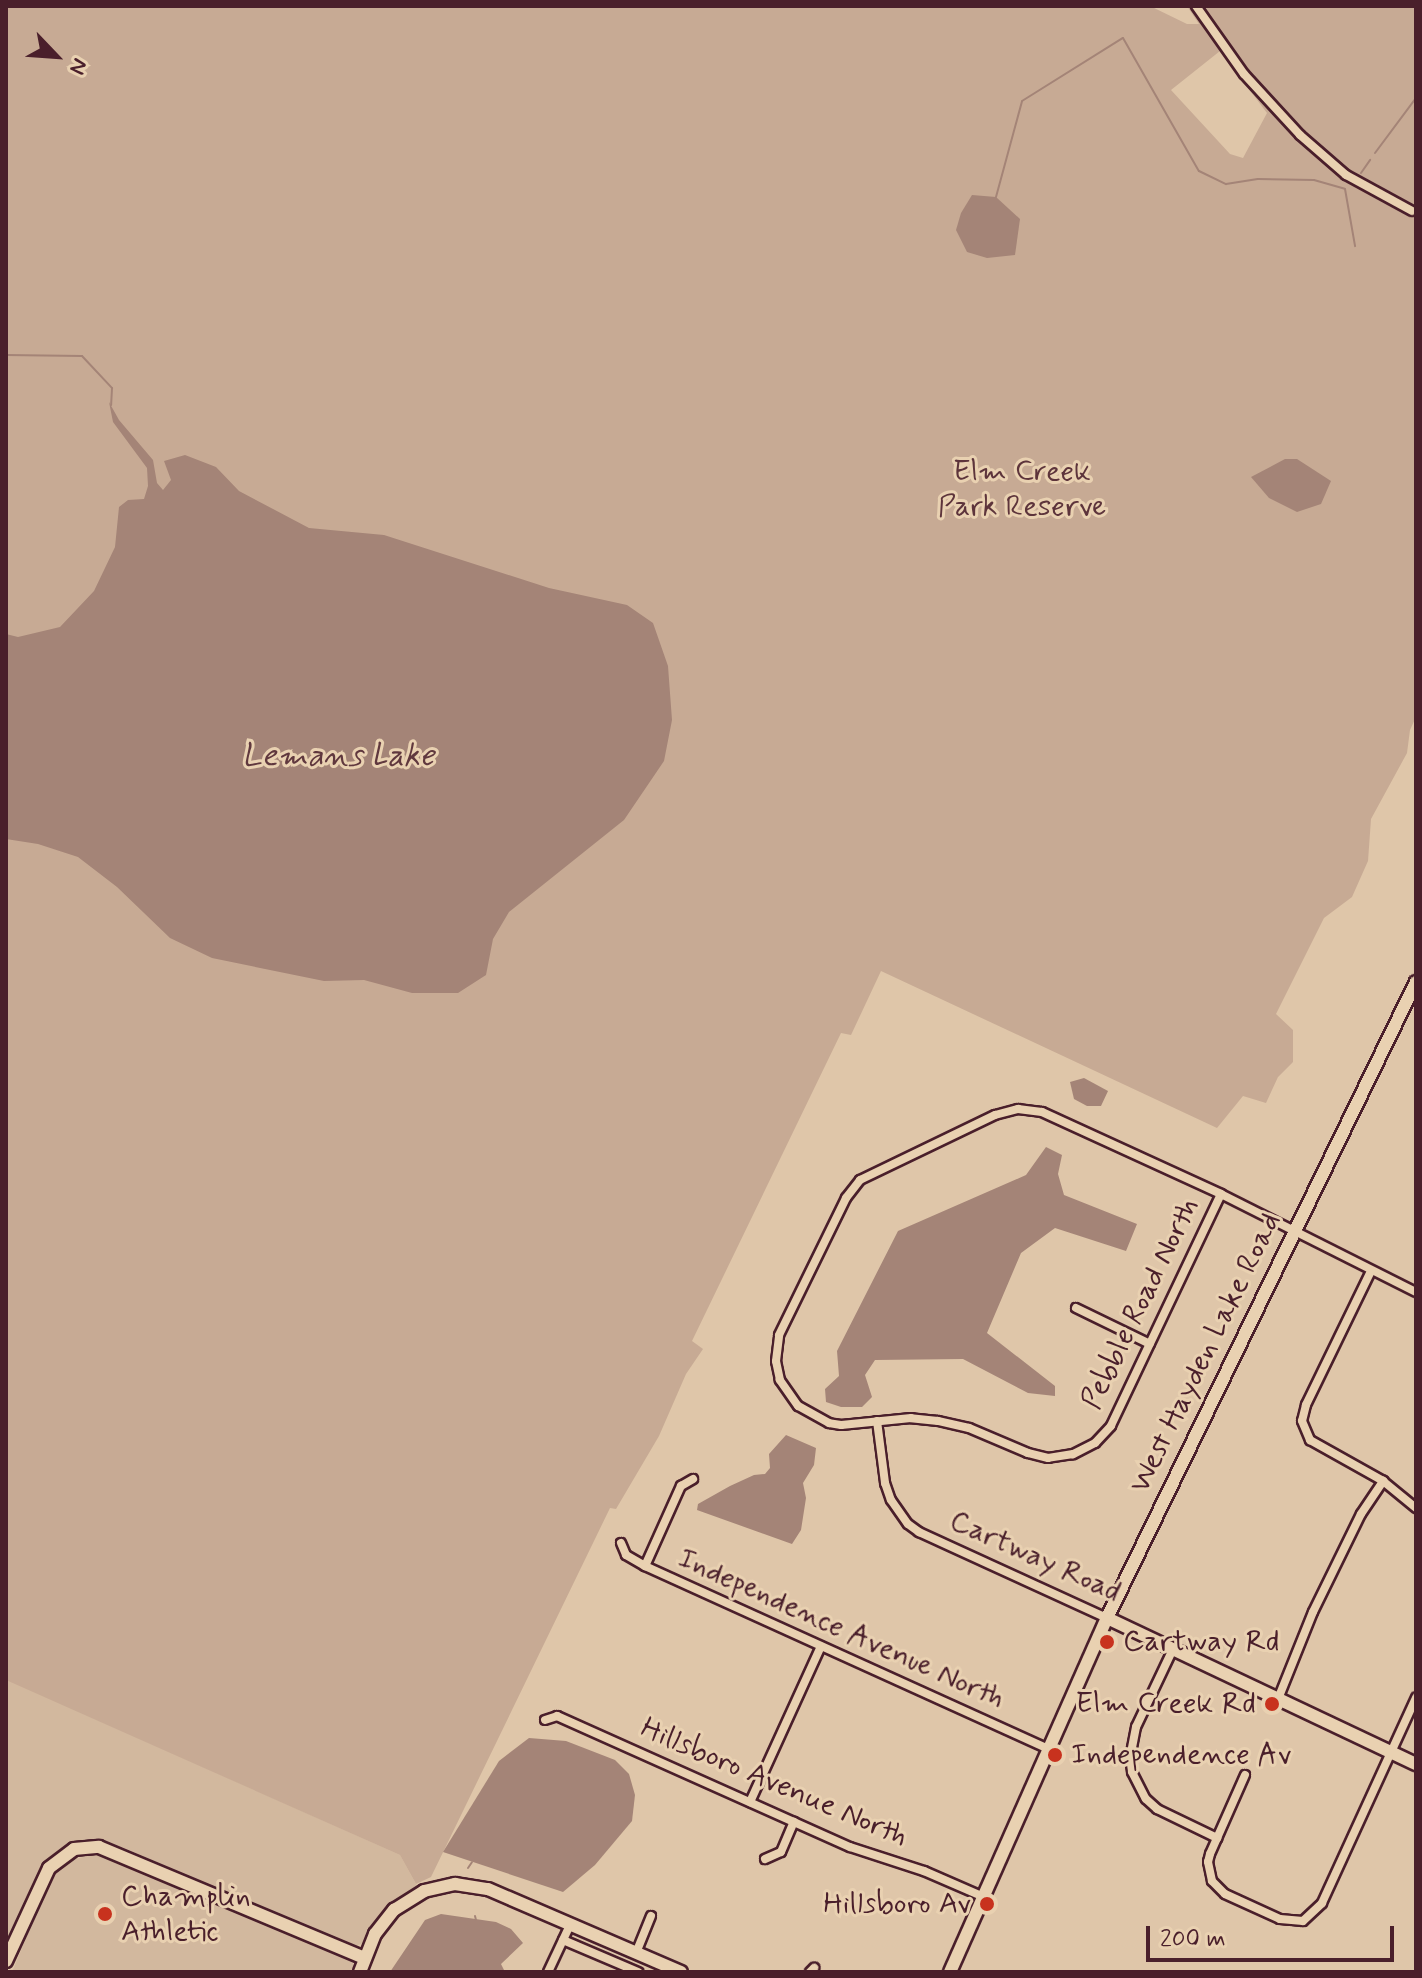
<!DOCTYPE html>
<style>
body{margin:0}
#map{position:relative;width:1422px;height:1978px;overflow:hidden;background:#dfc6a9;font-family:Mynerve,sans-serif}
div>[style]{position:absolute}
.built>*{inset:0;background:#d2b89e}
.green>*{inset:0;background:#c7aa94}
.water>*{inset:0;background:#a48477}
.stream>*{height:2px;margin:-1px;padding:0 1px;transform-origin:1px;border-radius:1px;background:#a48477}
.roads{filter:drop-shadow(2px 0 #4a1f2b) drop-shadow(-2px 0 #4a1f2b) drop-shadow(0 2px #4a1f2b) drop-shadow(0 -2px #4a1f2b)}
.street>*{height:8px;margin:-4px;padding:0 4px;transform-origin:4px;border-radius:4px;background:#e9d1b1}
.secondary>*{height:12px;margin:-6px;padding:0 6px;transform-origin:6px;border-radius:6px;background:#e9d1b1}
.dots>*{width:22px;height:22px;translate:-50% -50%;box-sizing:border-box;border:4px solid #e9d1b1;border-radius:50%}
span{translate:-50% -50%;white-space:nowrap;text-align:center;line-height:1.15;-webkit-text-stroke:6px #e9d1b1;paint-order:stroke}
.park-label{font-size:30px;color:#5d343b}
.street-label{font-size:30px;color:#4a1f2b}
.poi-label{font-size:30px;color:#4a1f2b}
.left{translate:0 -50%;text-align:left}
.right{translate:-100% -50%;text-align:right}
.water-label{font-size:32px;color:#60383e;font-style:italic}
.frame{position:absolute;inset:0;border:8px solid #4a1f2b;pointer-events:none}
.north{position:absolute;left:16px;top:16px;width:80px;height:80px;-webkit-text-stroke:6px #e9d1b1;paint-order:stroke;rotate:115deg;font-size:22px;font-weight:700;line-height:32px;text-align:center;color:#4a1f2b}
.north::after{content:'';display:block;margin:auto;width:28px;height:36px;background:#4a1f2b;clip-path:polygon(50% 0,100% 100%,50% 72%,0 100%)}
.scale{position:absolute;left:1146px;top:1926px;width:248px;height:36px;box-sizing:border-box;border:4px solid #4a1f2b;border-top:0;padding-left:10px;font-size:24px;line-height:28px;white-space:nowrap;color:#4a1f2b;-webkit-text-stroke:6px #e9d1b1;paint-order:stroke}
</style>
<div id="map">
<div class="built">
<div style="clip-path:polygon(6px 1608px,136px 1737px,400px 1855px,418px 1888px,392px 1903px,366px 1942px,353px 1947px,122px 1847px,85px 1841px,50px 1858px,39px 1872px,6px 1947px)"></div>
<div style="clip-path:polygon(101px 1853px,352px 1960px,355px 1972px,12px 1972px,52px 1876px,66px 1861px)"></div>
</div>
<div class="green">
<div style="clip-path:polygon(evenodd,6px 6px,1150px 6px,1187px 24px,1199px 24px,1187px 6px,1416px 6px,1416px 717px,1410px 730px,1407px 753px,1371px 819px,1368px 861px,1352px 897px,1324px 918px,1276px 1014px,1293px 1030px,1293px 1062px,1278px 1077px,1266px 1103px,1243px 1096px,1217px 1128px,881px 971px,851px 1035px,841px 1033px,692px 1341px,703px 1349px,686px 1374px,659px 1436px,616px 1509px,610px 1508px,431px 1877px,416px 1884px,400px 1855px,6px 1680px,6px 6px,1220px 51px,1267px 113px,1243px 158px,1230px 154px,1171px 90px,1220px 51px)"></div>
</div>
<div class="water">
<div style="clip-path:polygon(972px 195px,996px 197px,1020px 219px,1015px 255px,987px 258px,967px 252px,956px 230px,961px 213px)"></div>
<div style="clip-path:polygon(109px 402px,119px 420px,153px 460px,157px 483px,163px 490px,171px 480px,164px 461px,185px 455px,216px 467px,239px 491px,309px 528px,384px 535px,549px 588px,627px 605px,653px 623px,668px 666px,672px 720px,664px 761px,624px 820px,509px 912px,493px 939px,486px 975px,458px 993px,412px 993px,364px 980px,324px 981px,212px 958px,170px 938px,117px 887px,78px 857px,38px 844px,6px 839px,6px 634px,18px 637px,60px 627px,94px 591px,115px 547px,119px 507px,128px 500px,144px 499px,148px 486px,147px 468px,113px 422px)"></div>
<div style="clip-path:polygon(1285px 459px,1297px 459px,1331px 481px,1321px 504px,1297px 512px,1269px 498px,1251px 477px)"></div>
<div style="clip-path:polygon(1084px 1078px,1108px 1091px,1101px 1106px,1087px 1106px,1074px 1099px,1070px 1082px)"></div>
<div style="clip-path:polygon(1046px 1147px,1062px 1155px,1058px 1174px,1064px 1195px,1137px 1224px,1126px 1251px,1055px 1228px,1021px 1253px,987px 1333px,1055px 1386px,1055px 1396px,1028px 1393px,963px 1359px,875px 1360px,865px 1375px,872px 1397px,862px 1407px,841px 1407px,826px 1402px,825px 1389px,839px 1376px,837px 1351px,898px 1231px,1026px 1175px)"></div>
<div style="clip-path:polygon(786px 1435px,816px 1448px,814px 1465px,803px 1483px,806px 1498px,801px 1530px,792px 1544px,697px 1510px,698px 1504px,730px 1486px,754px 1475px,765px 1474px,770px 1468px,769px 1454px)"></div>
<div style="clip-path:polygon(529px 1738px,566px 1741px,615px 1760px,629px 1774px,635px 1795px,632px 1821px,595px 1865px,563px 1892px,443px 1852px,499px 1761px)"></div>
<div style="clip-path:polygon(441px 1914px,496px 1922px,511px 1929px,523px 1943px,501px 1964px,505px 1972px,390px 1972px,425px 1920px)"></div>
</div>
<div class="stream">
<div style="left:1375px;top:153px;width:69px;rotate:-53.3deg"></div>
<div style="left:1361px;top:173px;width:16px;rotate:-55deg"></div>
<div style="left:996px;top:197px;width:99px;rotate:-74.8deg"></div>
<div style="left:1022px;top:101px;width:119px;rotate:-32deg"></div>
<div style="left:1123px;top:38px;width:153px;rotate:60.3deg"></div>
<div style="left:1199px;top:171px;width:30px;rotate:26deg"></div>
<div style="left:1226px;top:184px;width:32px;rotate:-9deg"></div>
<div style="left:1258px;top:179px;width:56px;rotate:1deg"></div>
<div style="left:1314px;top:180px;width:32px;rotate:16deg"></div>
<div style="left:1345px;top:189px;width:58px;rotate:80deg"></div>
<div style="left:6px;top:355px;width:76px;rotate:0.8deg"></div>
<div style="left:82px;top:356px;width:44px;rotate:46.8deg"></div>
<div style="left:112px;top:388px;width:17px;rotate:93deg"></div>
<div style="left:468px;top:1868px;width:7px;rotate:-56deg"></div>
<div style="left:475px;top:1916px;width:4px;rotate:76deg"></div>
</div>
<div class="roads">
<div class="street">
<div style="left:1196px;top:6px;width:83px;rotate:54.8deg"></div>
<div style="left:1244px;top:74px;width:83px;rotate:47.4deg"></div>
<div style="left:1300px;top:135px;width:61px;rotate:41deg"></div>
<div style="left:1346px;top:175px;width:75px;rotate:28.6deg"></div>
<div style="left:1221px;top:1194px;width:257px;rotate:115.4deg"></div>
<div style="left:1111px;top:1426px;width:23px;rotate:133deg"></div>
<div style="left:1095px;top:1443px;width:25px;rotate:153deg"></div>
<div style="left:1073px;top:1454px;width:25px;rotate:171deg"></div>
<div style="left:1048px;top:1458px;width:21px;rotate:-166deg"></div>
<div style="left:1028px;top:1453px;width:64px;rotate:-157deg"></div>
<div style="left:969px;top:1428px;width:32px;rotate:-167deg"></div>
<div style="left:938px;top:1421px;width:27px;rotate:-174deg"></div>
<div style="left:911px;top:1418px;width:70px;rotate:174.3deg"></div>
<div style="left:841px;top:1425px;width:12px;rotate:-171deg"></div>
<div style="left:829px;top:1423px;width:35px;rotate:-151deg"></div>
<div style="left:798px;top:1406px;width:32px;rotate:-125deg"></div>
<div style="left:780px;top:1380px;width:19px;rotate:-102deg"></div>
<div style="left:776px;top:1361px;width:26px;rotate:-83deg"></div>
<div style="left:779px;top:1335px;width:153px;rotate:-63.9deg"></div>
<div style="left:846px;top:1198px;width:23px;rotate:-52deg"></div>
<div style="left:860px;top:1180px;width:150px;rotate:-25.7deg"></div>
<div style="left:995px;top:1115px;width:24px;rotate:-15deg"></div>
<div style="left:1018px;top:1109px;width:24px;rotate:7deg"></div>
<div style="left:1042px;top:1112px;width:197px;rotate:24.6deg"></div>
<div style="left:1221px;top:1194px;width:218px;rotate:26.7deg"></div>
<div style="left:1371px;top:1271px;width:149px;rotate:115.9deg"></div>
<div style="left:1306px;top:1405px;width:16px;rotate:104deg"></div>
<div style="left:1302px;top:1421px;width:21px;rotate:67deg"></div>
<div style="left:1310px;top:1440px;width:84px;rotate:29.3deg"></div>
<div style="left:1383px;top:1481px;width:43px;rotate:39.3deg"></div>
<div style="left:1076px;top:1308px;width:82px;rotate:25.9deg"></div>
<div style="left:877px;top:1421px;width:63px;rotate:82.6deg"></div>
<div style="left:885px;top:1483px;width:18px;rotate:71deg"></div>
<div style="left:891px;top:1500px;width:29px;rotate:55deg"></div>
<div style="left:908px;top:1524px;width:14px;rotate:36deg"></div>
<div style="left:919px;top:1532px;width:207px;rotate:24.6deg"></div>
<div style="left:621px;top:1543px;width:13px;rotate:67deg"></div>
<div style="left:626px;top:1555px;width:22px;rotate:30deg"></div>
<div style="left:645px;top:1566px;width:443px;rotate:24.4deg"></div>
<div style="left:645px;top:1566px;width:88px;rotate:-65.8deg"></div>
<div style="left:681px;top:1486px;width:14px;rotate:-30deg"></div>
<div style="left:1173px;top:1649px;width:86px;rotate:115.4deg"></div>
<div style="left:1136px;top:1727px;width:31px;rotate:101deg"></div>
<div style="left:1130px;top:1757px;width:15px;rotate:82deg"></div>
<div style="left:1132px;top:1772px;width:30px;rotate:63deg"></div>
<div style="left:1146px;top:1799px;width:15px;rotate:42deg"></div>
<div style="left:1157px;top:1809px;width:67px;rotate:25.8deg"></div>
<div style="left:1278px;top:1699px;width:94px;rotate:-68.1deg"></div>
<div style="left:1313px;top:1612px;width:109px;rotate:-63.9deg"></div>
<div style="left:1361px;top:1514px;width:40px;rotate:-56deg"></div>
<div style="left:545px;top:1720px;width:13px;rotate:-18deg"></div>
<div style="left:557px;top:1716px;width:321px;rotate:24.1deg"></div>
<div style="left:850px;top:1847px;width:78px;rotate:18deg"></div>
<div style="left:924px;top:1871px;width:65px;rotate:23.4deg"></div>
<div style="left:1245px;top:1775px;width:86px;rotate:113.9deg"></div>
<div style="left:1210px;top:1854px;width:8px;rotate:104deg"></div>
<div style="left:1208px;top:1862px;width:19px;rotate:78deg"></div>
<div style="left:1212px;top:1881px;width:18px;rotate:45deg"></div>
<div style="left:1225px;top:1894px;width:60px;rotate:24.4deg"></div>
<div style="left:1280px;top:1919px;width:23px;rotate:5deg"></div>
<div style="left:1303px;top:1921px;width:26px;rotate:-43deg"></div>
<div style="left:1322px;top:1903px;width:226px;rotate:-65.4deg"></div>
<div style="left:750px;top:1802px;width:171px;rotate:-65.5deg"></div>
<div style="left:765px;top:1859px;width:17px;rotate:-24deg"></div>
<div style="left:781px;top:1852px;width:33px;rotate:-67deg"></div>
<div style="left:563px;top:1940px;width:82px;rotate:23.1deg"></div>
<div style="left:636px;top:1953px;width:40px;rotate:-68deg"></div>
<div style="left:548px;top:1972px;width:52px;rotate:-64.9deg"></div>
<div style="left:810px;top:1972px;width:6px;rotate:-45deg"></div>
</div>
<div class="secondary">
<div style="left:1107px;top:1618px;width:342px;rotate:25.3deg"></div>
<div style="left:6px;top:1961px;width:102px;rotate:-65.2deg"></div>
<div style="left:49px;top:1868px;width:31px;rotate:-37deg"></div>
<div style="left:74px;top:1849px;width:25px;rotate:-5deg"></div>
<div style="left:99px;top:1847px;width:288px;rotate:22.7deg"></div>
<div style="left:360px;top:1972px;width:41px;rotate:-68.5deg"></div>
<div style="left:375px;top:1934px;width:31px;rotate:-52deg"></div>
<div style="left:394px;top:1910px;width:36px;rotate:-32deg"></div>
<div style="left:424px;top:1891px;width:32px;rotate:-13deg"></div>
<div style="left:455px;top:1884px;width:33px;rotate:9deg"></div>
<div style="left:488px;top:1889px;width:210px;rotate:23.3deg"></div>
<div style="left:950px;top:1972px;width:387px;rotate:-66.1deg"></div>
<div style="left:1107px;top:1618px;width:707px;rotate:-64.09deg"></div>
</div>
</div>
<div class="dots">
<div style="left:1107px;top:1642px;background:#c8321e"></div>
<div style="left:1272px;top:1704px;background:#c8321e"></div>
<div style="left:1055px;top:1755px;background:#c8321e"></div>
<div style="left:987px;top:1904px;background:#c8321e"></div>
<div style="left:105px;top:1914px;background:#c8321e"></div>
</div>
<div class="park-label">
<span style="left:1022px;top:489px">Elm Creek<br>Park Reserve</span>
</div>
<div class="street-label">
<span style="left:1141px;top:1304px;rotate:-64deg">Pebble Road North</span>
<span style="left:1206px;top:1353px;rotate:-64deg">West Hayden Lake Road</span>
<span style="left:1035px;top:1557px;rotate:24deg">Cartway Road</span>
<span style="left:841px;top:1629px;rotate:24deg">Independence Avenue North</span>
<span style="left:774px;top:1783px;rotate:23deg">Hillsboro Avenue North</span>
</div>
<div class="poi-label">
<span class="left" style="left:1123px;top:1642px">Cartway Rd</span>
<span class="right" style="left:1256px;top:1704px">Elm Creek Rd</span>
<span class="left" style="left:1071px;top:1755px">Independence Av</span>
<span class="left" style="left:121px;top:1914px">Champlin<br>Athletic</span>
<span class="right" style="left:971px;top:1904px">Hillsboro Av</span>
</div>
<div class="water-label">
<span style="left:338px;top:756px">Lemans Lake</span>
</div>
<div class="frame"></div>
<div class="north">N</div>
<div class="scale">200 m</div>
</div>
